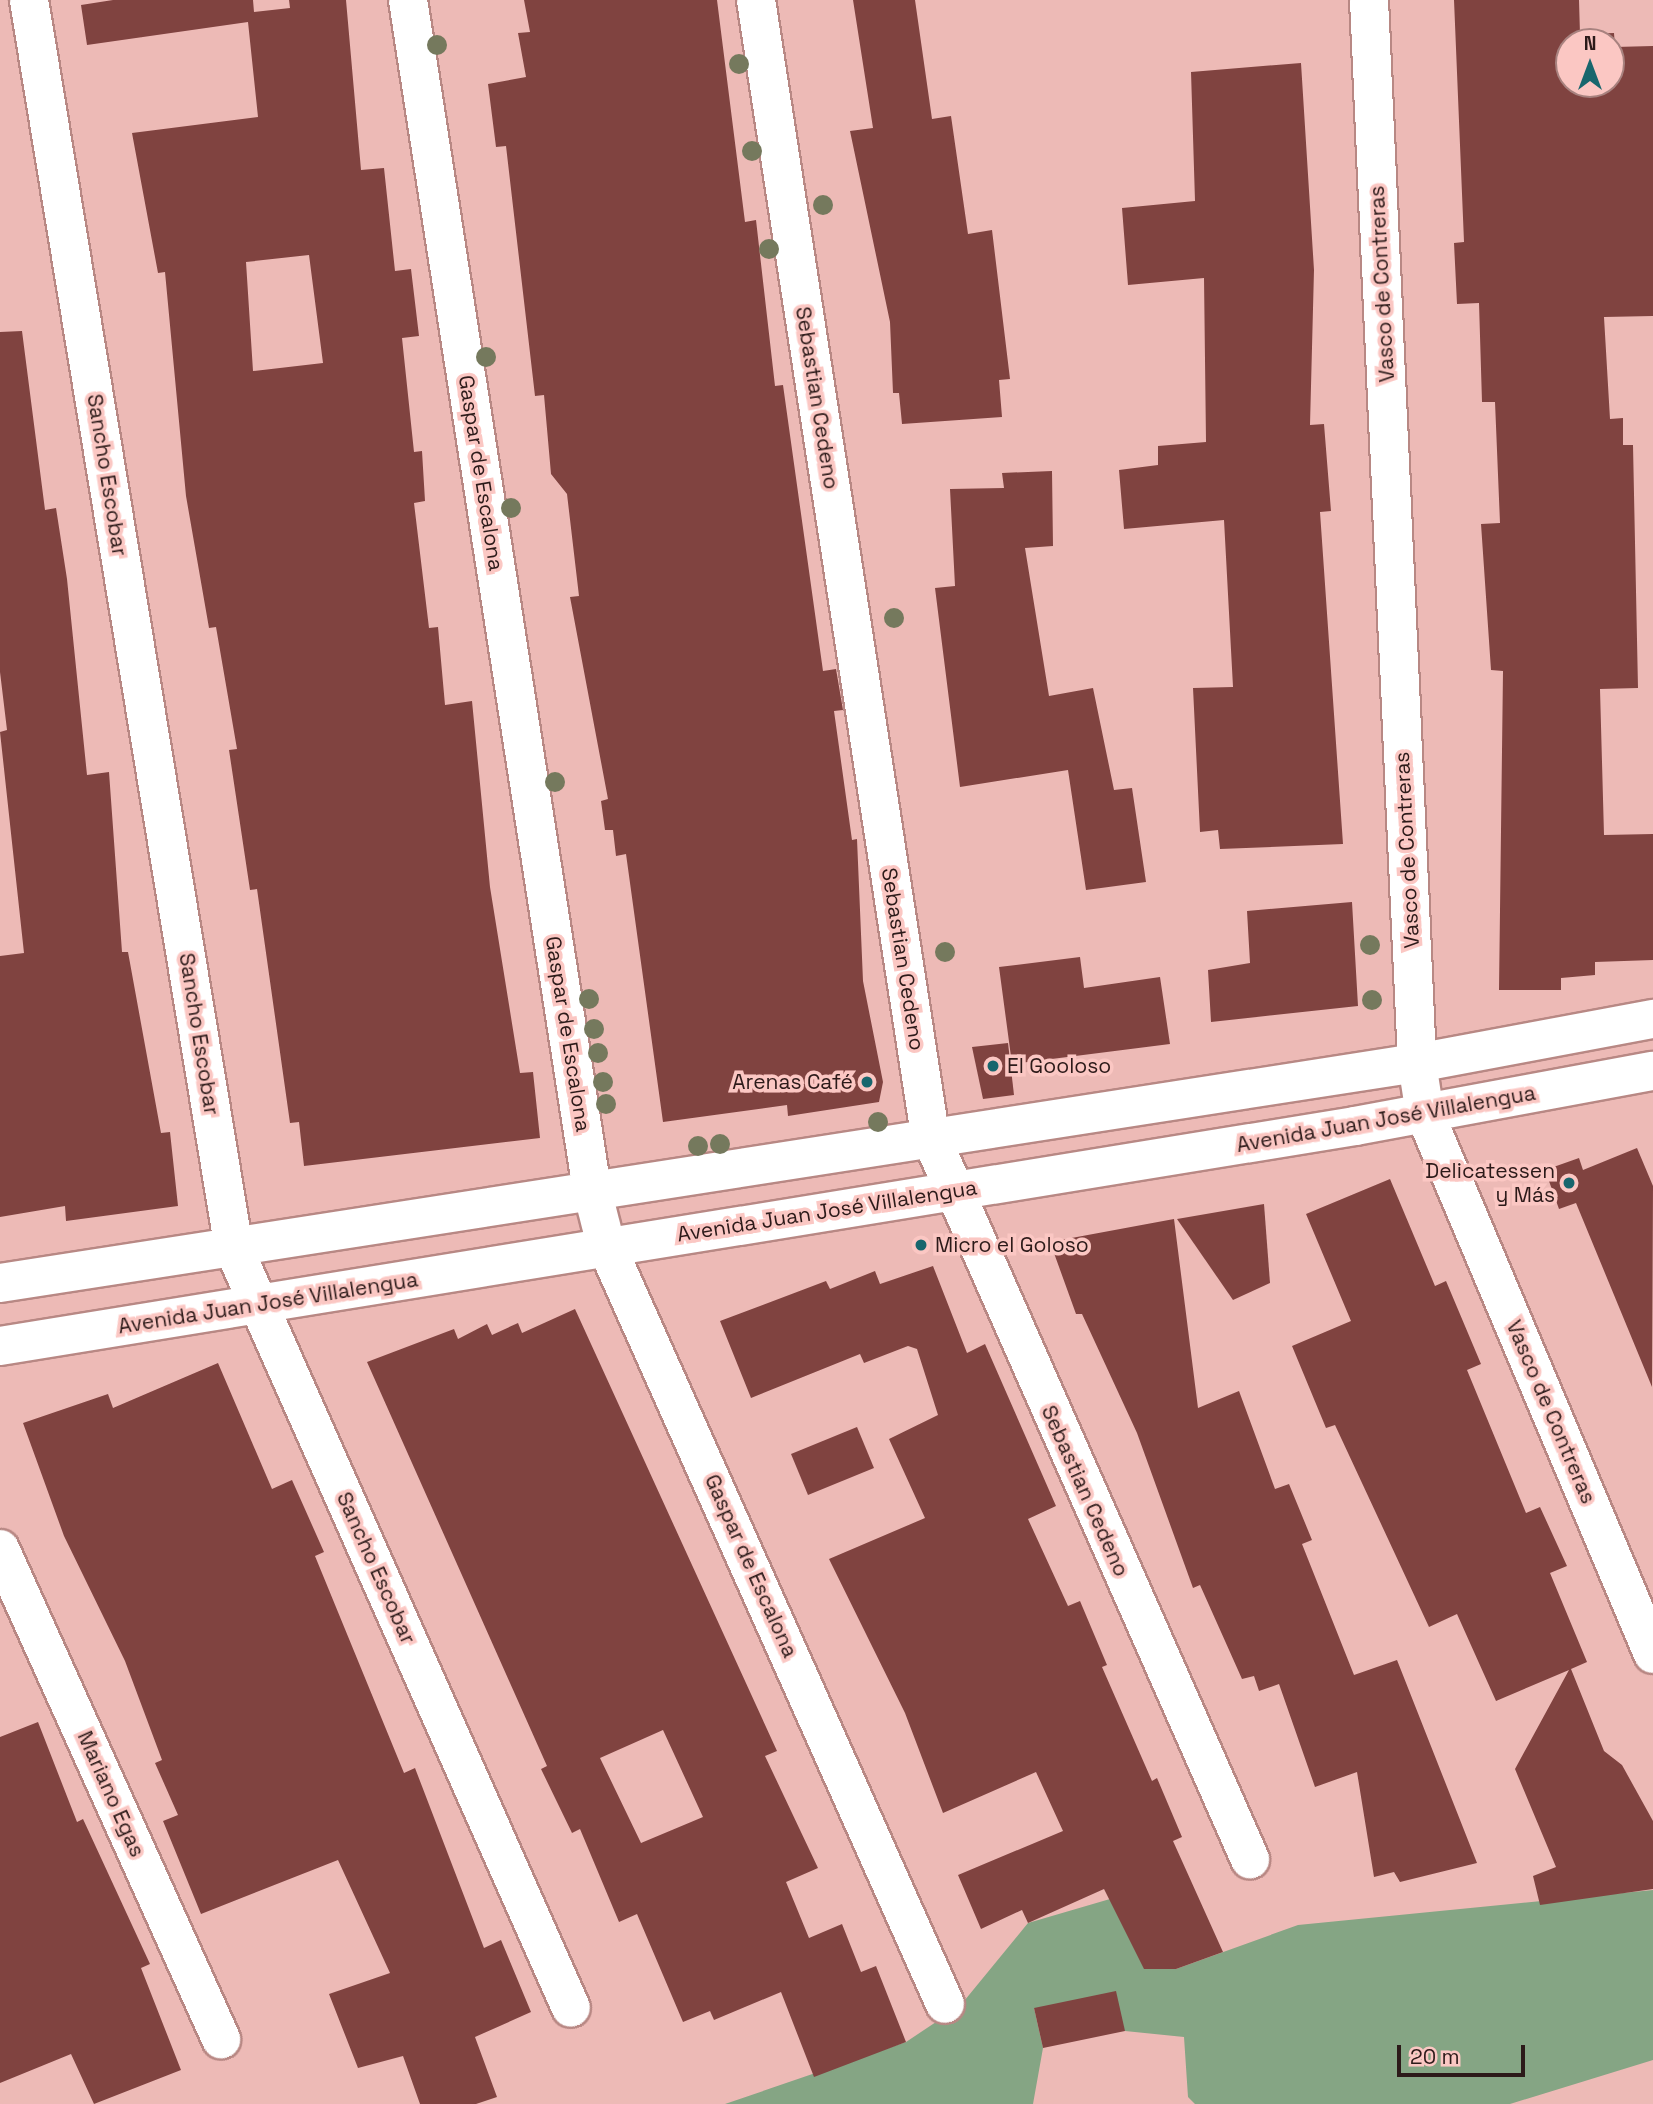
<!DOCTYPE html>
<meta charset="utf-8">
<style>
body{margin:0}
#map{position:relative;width:1653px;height:2104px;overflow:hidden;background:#edbab6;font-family:"Space Grotesk",sans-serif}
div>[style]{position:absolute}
.green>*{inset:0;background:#85a584}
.building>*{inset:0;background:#804340}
.roads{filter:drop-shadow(2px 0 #b88884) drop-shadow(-2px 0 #b88884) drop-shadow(0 2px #b88884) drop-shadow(0 -2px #b88884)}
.minor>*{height:38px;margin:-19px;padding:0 19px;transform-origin:19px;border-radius:19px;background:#fff}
.trees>*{width:20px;height:20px;margin:-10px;border-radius:50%;background:#75795d}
.dots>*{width:19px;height:19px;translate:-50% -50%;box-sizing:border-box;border:4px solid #fbc7c3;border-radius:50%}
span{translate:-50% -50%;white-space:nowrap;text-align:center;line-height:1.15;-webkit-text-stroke:7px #fbc7c3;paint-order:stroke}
.street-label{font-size:21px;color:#2c1a19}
.poi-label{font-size:21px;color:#2c1a19}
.left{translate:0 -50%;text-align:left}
.right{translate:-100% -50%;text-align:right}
.north{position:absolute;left:1555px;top:28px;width:70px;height:70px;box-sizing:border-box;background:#fbc7c3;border:2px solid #a8827f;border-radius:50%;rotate:0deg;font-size:19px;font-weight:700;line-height:28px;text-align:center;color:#2c1a19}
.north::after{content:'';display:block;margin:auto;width:24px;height:32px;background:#18666d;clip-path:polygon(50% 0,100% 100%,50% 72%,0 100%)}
.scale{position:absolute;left:1397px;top:2045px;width:128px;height:32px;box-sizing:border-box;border:4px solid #2c1a19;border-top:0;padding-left:9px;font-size:21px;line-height:24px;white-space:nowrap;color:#2c1a19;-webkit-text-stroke:5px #fbc7c3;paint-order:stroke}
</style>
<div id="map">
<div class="green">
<div style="clip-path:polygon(1653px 1890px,1653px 2060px,1510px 2104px,1195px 2104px,1188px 2097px,1184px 2037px,1125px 2031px,1034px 2008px,1043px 2048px,1033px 2104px,725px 2104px,906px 2042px,960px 2006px,1028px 1923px,1110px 1899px,1176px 1969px,1298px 1925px)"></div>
</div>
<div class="building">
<div style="clip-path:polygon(evenodd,113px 0,253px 0,254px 12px,290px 8px,289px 0,346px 0,361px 170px,384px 168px,395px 271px,411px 269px,419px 336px,402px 338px,414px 452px,422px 451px,425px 501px,414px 503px,429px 628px,438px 627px,445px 705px,472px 701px,490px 887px,520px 1073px,533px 1072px,540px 1138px,304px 1166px,299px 1122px,290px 1123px,257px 889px,250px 890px,229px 750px,237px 749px,216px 627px,209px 628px,186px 496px,165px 272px,158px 273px,132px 133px,258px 117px,248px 22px,87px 45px,81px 5px,113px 0,309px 255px,323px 363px,253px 371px,246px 262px,309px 255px)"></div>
<div style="clip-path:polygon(524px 0,717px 0,745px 222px,756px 220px,775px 386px,783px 385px,823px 671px,836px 669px,843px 710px,834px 711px,852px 840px,857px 839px,863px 981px,883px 1082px,879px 1102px,788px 1116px,787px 1105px,663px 1122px,626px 854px,616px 856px,613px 830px,605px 830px,601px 801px,608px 799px,570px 597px,579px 596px,567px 494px,551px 474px,544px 395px,535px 396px,506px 146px,496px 147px,488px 84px,526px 77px,518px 33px,530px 32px)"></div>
<div style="clip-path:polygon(853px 0,915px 0,932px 119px,951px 116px,968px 234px,992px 230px,1010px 379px,999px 380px,1002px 417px,902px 424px,899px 393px,893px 393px,890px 322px,850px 131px,873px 128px)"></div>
<div style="clip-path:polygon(evenodd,1454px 0,1579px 0,1580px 34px,1614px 33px,1615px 47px,1653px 46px,1653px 316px,1604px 317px,1610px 419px,1623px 418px,1623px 445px,1633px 445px,1638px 688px,1600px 689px,1604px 835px,1653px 834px,1653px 960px,1595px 962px,1595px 975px,1561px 978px,1561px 990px,1499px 990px,1503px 671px,1491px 670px,1481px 524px,1500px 523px,1495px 402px,1482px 402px,1479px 303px,1457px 304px,1454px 243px,1464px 242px,1454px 0,1569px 42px,1611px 42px,1611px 84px,1569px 84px,1569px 42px)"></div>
<div style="clip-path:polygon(1301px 63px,1314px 270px,1310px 425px,1324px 424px,1331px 511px,1320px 512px,1343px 844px,1220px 849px,1218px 830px,1200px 832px,1193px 688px,1233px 687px,1224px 520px,1124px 529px,1119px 470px,1158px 465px,1158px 446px,1206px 442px,1204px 278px,1128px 285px,1122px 208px,1195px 201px,1191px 72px)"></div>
<div style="clip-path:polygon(22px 331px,45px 510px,56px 508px,67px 579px,87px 775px,109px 772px,122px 952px,128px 952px,161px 1133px,170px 1132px,178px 1206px,66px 1221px,65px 1206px,0 1217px,0 956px,24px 953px,0 732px,7px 730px,0 672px,0 332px)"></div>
<div style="clip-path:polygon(1052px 471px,1053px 546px,1025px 548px,1049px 696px,1093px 688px,1114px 790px,1132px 788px,1146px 882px,1086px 890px,1068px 770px,960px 787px,935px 588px,955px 586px,950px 489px,1004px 488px,1002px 473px)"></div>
<div style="clip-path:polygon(1352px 902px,1358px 1006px,1211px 1022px,1208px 970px,1250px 963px,1247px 911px)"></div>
<div style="clip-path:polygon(1080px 957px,1084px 988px,1160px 977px,1170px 1044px,1012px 1064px,999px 967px)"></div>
<div style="clip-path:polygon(1008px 1043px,1014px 1095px,983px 1099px,972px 1047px)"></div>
<div style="clip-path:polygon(1637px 1148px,1653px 1186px,1652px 1387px,1576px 1203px,1559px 1209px,1545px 1170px,1579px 1158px,1583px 1170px)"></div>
<div style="clip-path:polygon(1390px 1179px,1435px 1286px,1446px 1281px,1481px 1364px,1467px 1370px,1526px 1513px,1540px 1507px,1567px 1566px,1550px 1573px,1587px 1662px,1571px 1669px,1604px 1751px,1622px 1765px,1653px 1821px,1653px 1889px,1540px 1905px,1533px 1876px,1556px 1867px,1515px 1769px,1569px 1670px,1496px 1701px,1457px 1614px,1429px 1627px,1335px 1425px,1326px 1428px,1292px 1346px,1351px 1321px,1306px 1214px)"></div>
<div style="clip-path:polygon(1264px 1204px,1270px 1283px,1233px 1300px,1177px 1219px)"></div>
<div style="clip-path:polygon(1174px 1219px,1198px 1408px,1239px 1391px,1275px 1489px,1289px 1484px,1312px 1540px,1302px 1544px,1354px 1675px,1397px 1660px,1477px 1863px,1400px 1882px,1394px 1872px,1374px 1877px,1357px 1772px,1315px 1787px,1279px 1684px,1259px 1691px,1254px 1676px,1242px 1679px,1200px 1585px,1193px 1588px,1137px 1433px,1082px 1314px,1076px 1314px,1050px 1242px)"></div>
<div style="clip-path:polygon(933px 1266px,967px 1353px,985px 1344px,1056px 1506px,1028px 1519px,1068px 1606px,1080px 1601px,1107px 1665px,1102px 1667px,1152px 1781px,1157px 1778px,1182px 1837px,1173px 1841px,1223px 1952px,1176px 1969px,1144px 1969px,1104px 1889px,1028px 1923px,1022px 1910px,981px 1929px,958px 1875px,1063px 1831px,1036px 1772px,943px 1813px,905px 1713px,829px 1559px,925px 1518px,889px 1439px,938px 1415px,917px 1349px,908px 1346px,864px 1363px,860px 1354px,751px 1398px,720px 1321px,826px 1281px,830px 1289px,875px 1271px,880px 1284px)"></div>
<div style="clip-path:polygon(evenodd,575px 1309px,777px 1751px,765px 1756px,818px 1868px,786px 1882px,809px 1938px,842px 1924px,861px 1972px,876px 1966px,906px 2042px,814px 2077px,781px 1992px,714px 2020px,710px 2011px,683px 2022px,637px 1914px,619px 1922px,580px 1829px,572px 1833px,541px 1769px,547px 1766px,367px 1362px,454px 1329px,458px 1339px,487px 1324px,492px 1335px,518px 1323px,522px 1333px,575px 1309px,663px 1730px,703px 1817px,641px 1843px,600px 1758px,663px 1730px)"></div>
<div style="clip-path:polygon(218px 1363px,272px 1489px,292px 1480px,324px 1552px,315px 1556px,404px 1773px,415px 1768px,484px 1948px,501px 1940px,531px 2012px,475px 2037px,497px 2097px,476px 2104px,420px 2104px,403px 2056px,358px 2068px,329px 1994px,390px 1973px,338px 1860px,201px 1914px,163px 1821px,178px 1815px,155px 1763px,162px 1760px,125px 1661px,64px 1536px,23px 1423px,108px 1394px,113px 1408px)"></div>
<div style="clip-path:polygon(857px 1427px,874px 1468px,808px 1495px,791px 1454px)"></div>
<div style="clip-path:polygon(38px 1722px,77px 1822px,83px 1819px,150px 1964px,141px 1968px,181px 2070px,94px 2104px,71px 2054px,0 2083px,0 1737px)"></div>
<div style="clip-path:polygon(1116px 1991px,1125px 2031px,1043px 2048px,1034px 2008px)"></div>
</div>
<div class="roads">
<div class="minor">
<div style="left:29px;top:0;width:1266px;rotate:80.68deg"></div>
<div style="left:234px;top:1249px;width:830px;rotate:66.06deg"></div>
<div style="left:408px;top:0;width:1204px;rotate:81.21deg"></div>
<div style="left:592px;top:1190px;width:57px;rotate:75.7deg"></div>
<div style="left:606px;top:1245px;width:831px;rotate:65.93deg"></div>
<div style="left:756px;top:0;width:1148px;rotate:81.28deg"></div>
<div style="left:930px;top:1135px;width:792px;rotate:66.16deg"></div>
<div style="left:1369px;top:0;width:1064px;rotate:87.41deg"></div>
<div style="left:1417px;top:1063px;width:52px;rotate:81.1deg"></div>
<div style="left:1425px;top:1114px;width:586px;rotate:67.11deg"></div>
<div style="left:0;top:1283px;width:1434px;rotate:-8.83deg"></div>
<div style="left:1417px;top:1063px;width:240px;rotate:-10.6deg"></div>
<div style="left:0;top:1346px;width:1373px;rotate:-9.22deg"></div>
<div style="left:1355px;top:1126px;width:303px;rotate:-10.5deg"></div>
<div style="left:0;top:1549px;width:538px;rotate:65.72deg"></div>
</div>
</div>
<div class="trees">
<div style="left:437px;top:45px"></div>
<div style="left:739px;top:64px"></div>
<div style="left:752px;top:151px"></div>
<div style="left:823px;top:205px"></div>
<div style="left:769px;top:249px"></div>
<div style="left:486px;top:357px"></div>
<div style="left:511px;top:508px"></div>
<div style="left:894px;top:618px"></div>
<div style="left:555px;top:782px"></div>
<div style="left:1370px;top:945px"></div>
<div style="left:945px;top:952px"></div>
<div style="left:589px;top:999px"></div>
<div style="left:1372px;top:1000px"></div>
<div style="left:594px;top:1029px"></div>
<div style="left:598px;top:1053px"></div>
<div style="left:603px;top:1082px"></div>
<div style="left:606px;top:1104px"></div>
<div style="left:878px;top:1122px"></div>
<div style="left:720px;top:1144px"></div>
<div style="left:698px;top:1146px"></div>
</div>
<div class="dots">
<div style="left:993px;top:1066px;background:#18666d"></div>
<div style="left:867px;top:1082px;background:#18666d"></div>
<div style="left:1569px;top:1183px;background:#18666d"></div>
<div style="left:921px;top:1245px;background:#18666d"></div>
</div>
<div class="street-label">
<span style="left:1382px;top:284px;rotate:-93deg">Vasco de Contreras</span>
<span style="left:817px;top:398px;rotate:81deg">Sebastian Cedeno</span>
<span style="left:481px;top:473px;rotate:81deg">Gaspar de Escalona</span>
<span style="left:107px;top:475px;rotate:81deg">Sancho Escobar</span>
<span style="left:1407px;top:850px;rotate:-93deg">Vasco de Contreras</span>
<span style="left:903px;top:959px;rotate:81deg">Sebastian Cedeno</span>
<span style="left:199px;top:1034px;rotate:81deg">Sancho Escobar</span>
<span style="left:568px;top:1034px;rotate:81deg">Gaspar de Escalona</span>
<span style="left:1386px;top:1119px;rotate:-10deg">Avenida Juan José Villalengua</span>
<span style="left:827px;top:1211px;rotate:-9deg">Avenida Juan José Villalengua</span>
<span style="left:268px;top:1303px;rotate:-9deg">Avenida Juan José Villalengua</span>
<span style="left:1551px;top:1412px;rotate:67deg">Vasco de Contreras</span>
<span style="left:1085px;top:1491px;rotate:66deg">Sebastian Cedeno</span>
<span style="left:751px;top:1566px;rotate:66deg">Gaspar de Escalona</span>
<span style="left:376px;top:1568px;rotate:66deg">Sancho Escobar</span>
<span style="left:111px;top:1794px;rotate:66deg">Mariano Egas</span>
</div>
<div class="poi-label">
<span class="left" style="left:1007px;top:1066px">El Gooloso</span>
<span class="right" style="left:853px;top:1082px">Arenas Café</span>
<span class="right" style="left:1555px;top:1183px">Delicatessen<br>y Más</span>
<span class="left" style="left:935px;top:1245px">Micro el Goloso</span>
</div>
<div class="north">N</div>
<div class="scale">20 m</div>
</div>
